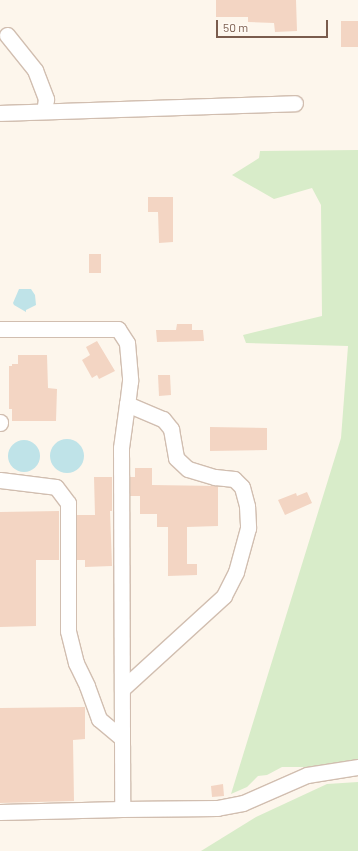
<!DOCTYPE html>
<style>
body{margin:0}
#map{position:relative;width:358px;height:851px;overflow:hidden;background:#fdf6ec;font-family:Barlow,sans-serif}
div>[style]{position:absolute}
.green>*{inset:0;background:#d8ecc9}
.water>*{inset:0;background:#bfe3e8}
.round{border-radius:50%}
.building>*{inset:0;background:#f3d5c3}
.roads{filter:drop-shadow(1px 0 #d1beb0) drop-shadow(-1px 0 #d1beb0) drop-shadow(0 1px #d1beb0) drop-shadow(0 -1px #d1beb0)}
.minor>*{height:15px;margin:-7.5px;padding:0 7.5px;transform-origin:7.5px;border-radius:7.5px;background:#fff}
span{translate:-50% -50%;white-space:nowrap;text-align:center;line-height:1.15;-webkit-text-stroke:3px #fffaf3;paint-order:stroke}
.scale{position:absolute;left:216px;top:20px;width:112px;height:18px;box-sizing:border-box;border:2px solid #7a5c4d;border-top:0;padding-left:5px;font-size:12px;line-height:14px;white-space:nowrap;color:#7a5c4d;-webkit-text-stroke:3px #fffaf3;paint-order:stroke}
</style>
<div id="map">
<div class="green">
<div style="clip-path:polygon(358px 150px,358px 761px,314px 767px,282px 767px,267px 775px,258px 776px,247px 787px,231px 794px,341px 438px,348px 346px,246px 343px,243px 335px,322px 316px,321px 205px,312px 188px,274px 199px,232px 175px,259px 158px,260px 151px)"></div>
<div style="clip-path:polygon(358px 782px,358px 851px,201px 851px,256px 817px,327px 784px)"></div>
</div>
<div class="water">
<div style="clip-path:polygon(19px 289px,31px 289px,35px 295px,36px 305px,26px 310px,26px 312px,14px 305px,13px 303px)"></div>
<div class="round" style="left:50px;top:439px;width:34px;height:34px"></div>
<div class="round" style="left:8px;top:440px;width:32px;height:32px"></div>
</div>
<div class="building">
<div style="clip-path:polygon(216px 0,296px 0,297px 31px,275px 32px,274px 23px,248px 22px,248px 17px,216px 17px)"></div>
<div style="clip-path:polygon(341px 21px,358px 21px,358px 47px,341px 47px)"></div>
<div style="clip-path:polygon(148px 197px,173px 197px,173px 242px,159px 243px,158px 212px,148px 212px)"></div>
<div style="clip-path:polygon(89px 254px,101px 254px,101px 273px,89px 273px)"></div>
<div style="clip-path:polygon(177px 324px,192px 324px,192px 330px,203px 330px,204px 341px,157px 342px,156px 330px,176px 330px)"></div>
<div style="clip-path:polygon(97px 341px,115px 371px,99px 379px,97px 375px,92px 378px,82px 360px,90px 355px,86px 347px)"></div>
<div style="clip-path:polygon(18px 355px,47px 355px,48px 388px,57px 389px,56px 421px,12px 421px,12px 409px,9px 409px,9px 366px,12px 366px,12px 364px,18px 364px)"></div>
<div style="clip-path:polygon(158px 375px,170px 375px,171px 395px,159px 396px)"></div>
<div style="clip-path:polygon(210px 427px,267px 428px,267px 450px,210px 451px)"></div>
<div style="clip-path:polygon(135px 468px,152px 468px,152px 485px,218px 486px,218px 526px,187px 527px,187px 564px,197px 564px,197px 575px,168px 576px,168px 527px,157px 527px,157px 514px,140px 514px,140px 496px,130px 496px,130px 477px,135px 477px)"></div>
<div style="clip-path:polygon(94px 477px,112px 477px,112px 511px,110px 511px,112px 566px,85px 567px,85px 560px,77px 560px,77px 515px,95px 515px)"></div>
<div style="clip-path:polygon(307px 492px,312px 503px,285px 515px,278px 500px,296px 493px,297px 496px)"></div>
<div style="clip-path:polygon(59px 511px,59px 560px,36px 560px,36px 626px,0 627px,0 512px)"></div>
<div style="clip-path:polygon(85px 707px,85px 739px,73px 740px,74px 801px,0 803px,0 708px)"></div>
<div style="clip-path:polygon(223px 784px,224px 796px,212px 797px,211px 786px)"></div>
</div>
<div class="roads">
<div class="minor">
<div style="left:7px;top:35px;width:45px;rotate:51.3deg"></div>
<div style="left:35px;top:70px;width:31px;rotate:69deg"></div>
<div style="left:46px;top:99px;width:12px;rotate:99deg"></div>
<div style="left:0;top:113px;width:295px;rotate:-1.9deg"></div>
<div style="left:0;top:329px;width:118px"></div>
<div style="left:118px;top:329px;width:17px;rotate:57deg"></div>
<div style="left:127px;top:343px;width:38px;rotate:85deg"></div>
<div style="left:130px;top:381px;width:23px;rotate:97deg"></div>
<div style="left:127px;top:404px;width:39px;rotate:23deg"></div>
<div style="left:163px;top:419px;width:13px;rotate:51deg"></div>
<div style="left:171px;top:429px;width:29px;rotate:80deg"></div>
<div style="left:176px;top:458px;width:16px;rotate:43deg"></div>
<div style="left:188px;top:469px;width:28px;rotate:17deg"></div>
<div style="left:215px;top:477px;width:19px;rotate:6deg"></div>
<div style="left:234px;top:479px;width:11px;rotate:45deg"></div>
<div style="left:242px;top:487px;width:20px;rotate:75deg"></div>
<div style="left:247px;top:506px;width:22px;rotate:87deg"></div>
<div style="left:248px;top:528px;width:46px;rotate:105.3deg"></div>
<div style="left:236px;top:572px;width:27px;rotate:117deg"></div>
<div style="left:224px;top:596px;width:138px;rotate:137.6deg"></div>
<div style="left:127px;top:404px;width:44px;rotate:97.8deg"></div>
<div style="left:121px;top:448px;width:361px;rotate:89.8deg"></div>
<div style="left:122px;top:809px;width:95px;rotate:-0.6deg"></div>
<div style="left:217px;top:808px;width:26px;rotate:-11deg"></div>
<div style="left:243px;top:803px;width:70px;rotate:-23.6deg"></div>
<div style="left:307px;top:775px;width:52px;rotate:-8.9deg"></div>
<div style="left:0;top:422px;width:1px;rotate:90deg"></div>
<div style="left:0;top:480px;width:56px;rotate:7.1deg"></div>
<div style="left:56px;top:487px;width:20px;rotate:53deg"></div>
<div style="left:68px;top:503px;width:128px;rotate:90deg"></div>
<div style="left:68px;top:631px;width:33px;rotate:76deg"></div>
<div style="left:76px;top:663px;width:25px;rotate:64deg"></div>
<div style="left:87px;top:686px;width:35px;rotate:70deg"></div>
<div style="left:99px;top:719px;width:30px;rotate:40deg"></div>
<div style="left:0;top:812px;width:122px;rotate:-1.4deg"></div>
</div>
</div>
<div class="scale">50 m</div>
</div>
